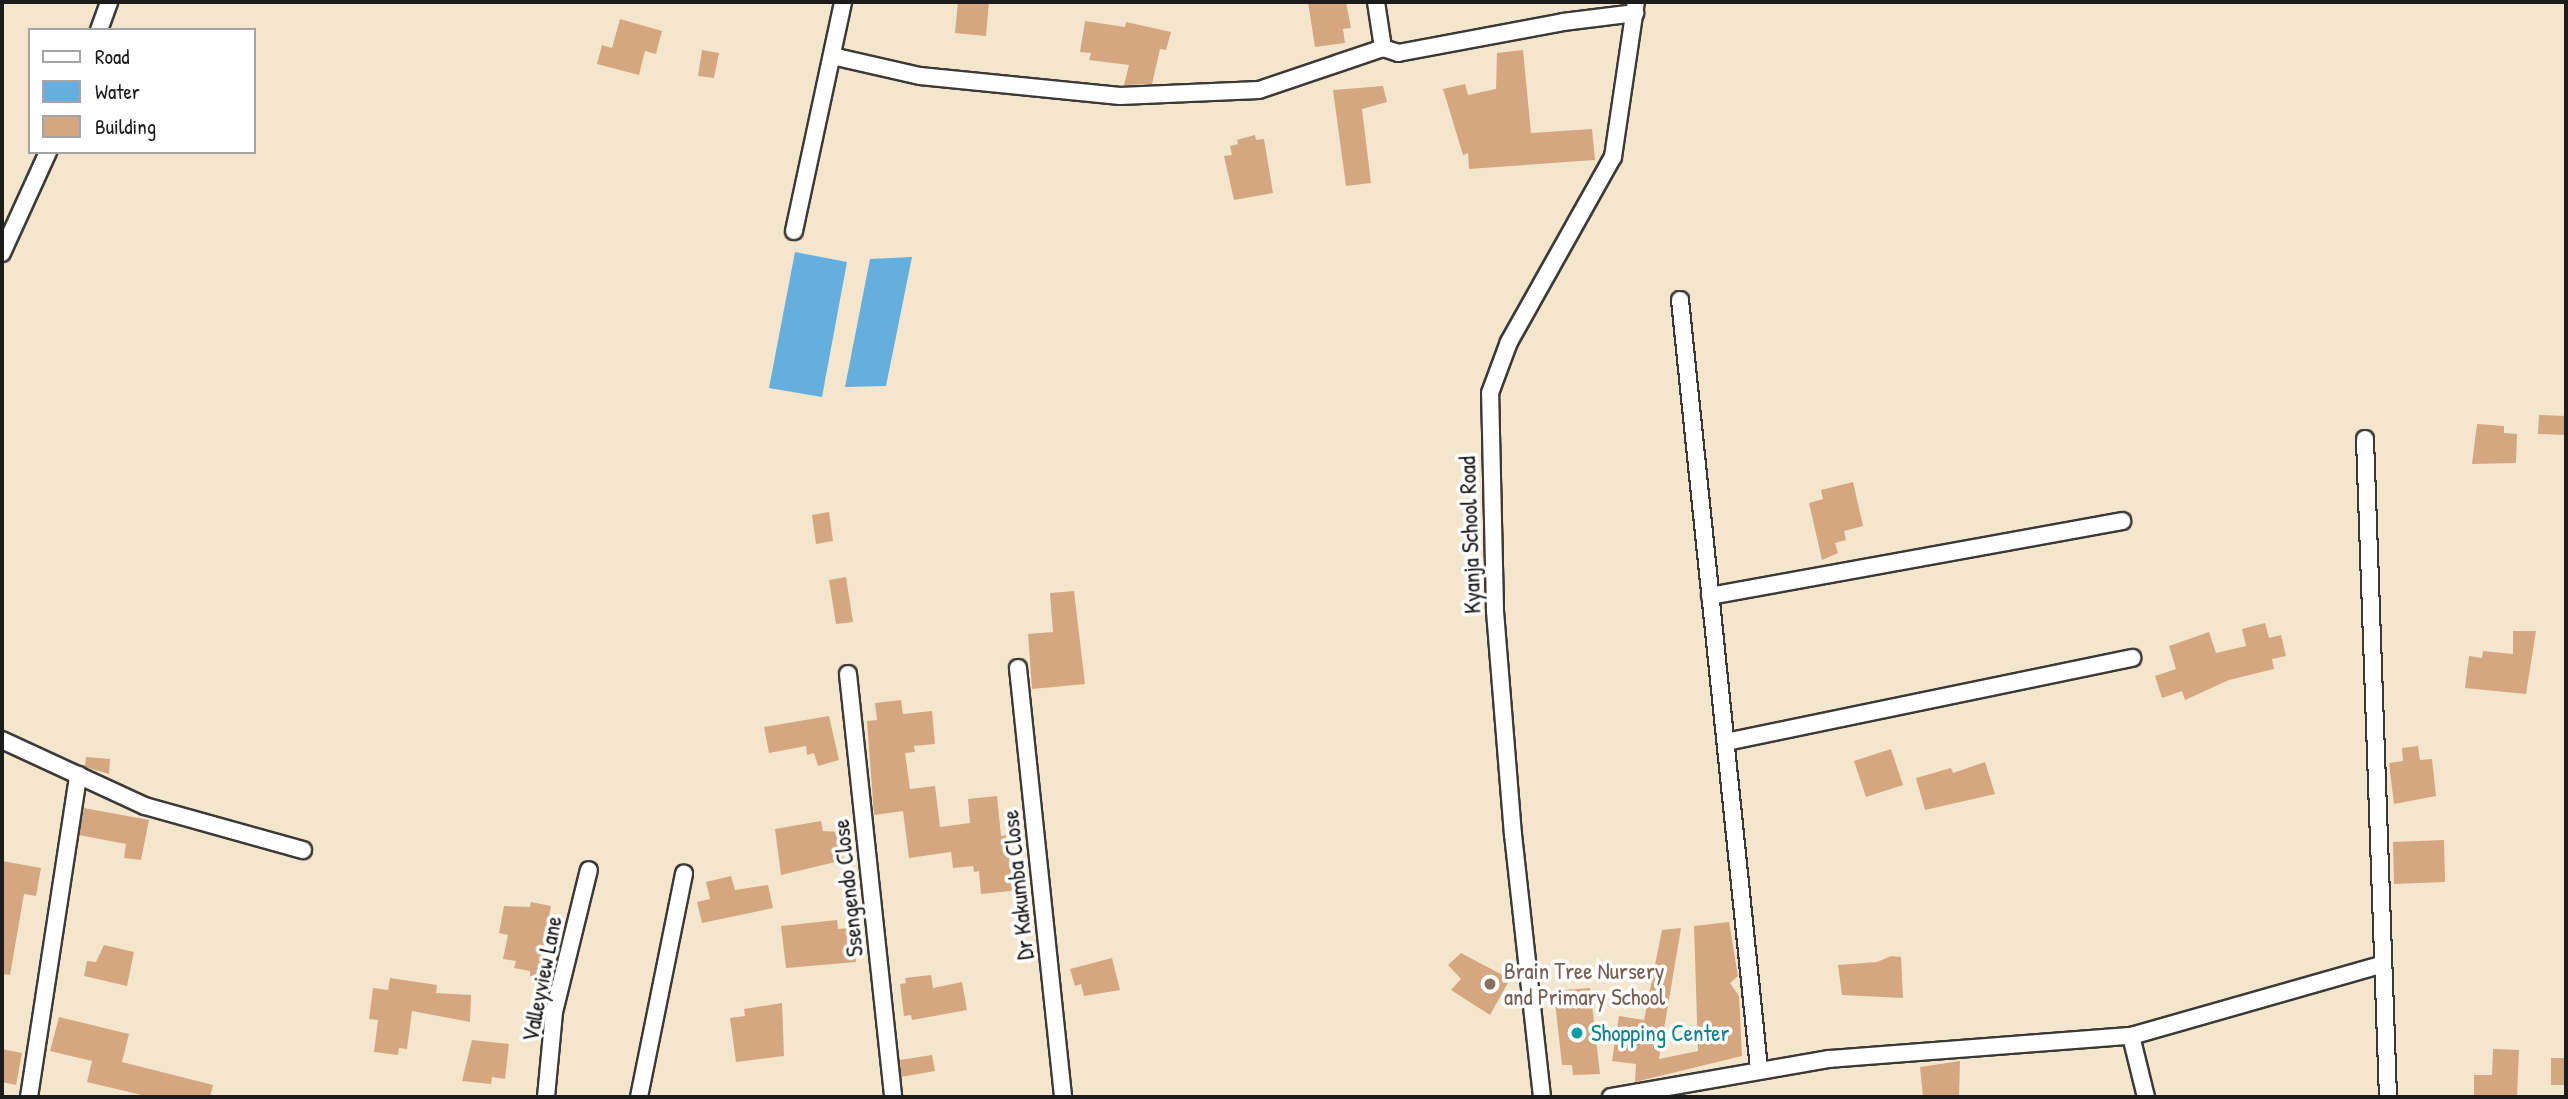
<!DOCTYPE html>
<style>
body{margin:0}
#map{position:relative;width:2568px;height:1099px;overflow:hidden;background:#f4e6cd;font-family:"Patrick Hand",sans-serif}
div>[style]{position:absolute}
.water>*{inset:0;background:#64afdd}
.building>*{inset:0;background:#d5a780}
.roads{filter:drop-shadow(2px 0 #3c3a37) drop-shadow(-2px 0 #3c3a37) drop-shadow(0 2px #3c3a37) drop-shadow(0 -2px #3c3a37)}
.street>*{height:16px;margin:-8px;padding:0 8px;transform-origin:8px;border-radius:8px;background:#fff}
.dots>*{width:19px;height:19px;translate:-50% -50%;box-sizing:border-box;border:4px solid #fff;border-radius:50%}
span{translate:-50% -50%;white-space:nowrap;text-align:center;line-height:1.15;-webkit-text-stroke:7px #fff;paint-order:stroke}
.street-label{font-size:23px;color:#1c1c1c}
.education-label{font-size:23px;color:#785e54}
.left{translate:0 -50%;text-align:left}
.culture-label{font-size:23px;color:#0d838f}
.frame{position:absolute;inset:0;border:4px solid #1c1c1c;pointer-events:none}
.legend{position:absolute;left:28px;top:28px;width:228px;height:126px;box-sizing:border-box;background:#fff;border:2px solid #a4a4a4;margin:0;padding:9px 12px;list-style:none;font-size:21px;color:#1c1c1c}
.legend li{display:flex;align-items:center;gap:14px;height:35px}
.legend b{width:35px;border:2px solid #a4a4a4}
</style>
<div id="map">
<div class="water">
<div style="clip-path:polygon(795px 252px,847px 262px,822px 397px,769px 388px)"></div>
<div style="clip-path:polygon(912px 257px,886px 386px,845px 387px,870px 259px)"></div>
</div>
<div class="building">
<div style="clip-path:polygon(958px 2px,989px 2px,986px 36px,955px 33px)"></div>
<div style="clip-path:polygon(1308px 2px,1346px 2px,1351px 28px,1343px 29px,1345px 43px,1315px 47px)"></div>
<div style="clip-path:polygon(620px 19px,662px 31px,656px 54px,645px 51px,639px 75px,597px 64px,602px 45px,612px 48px)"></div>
<div style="clip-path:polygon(1085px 21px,1125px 27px,1126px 22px,1171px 32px,1166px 50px,1160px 49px,1152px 84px,1124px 85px,1129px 65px,1089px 60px,1091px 53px,1080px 52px)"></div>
<div style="clip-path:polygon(702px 50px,719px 53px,714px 78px,698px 76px)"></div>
<div style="clip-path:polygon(1523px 50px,1531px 133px,1592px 129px,1595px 160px,1469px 169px,1468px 153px,1463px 155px,1443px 89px,1465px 84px,1468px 95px,1496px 89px,1497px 53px)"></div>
<div style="clip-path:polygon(1383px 86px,1387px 102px,1362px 109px,1371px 183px,1346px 186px,1333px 90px)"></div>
<div style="clip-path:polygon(1255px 135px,1256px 140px,1264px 139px,1273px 193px,1234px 200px,1224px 156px,1232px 155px,1230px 146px,1238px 144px,1237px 140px)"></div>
<div style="clip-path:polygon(2539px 415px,2566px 416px,2566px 435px,2538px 434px)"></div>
<div style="clip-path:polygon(2477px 424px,2504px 426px,2504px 433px,2517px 434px,2516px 463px,2472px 464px)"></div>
<div style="clip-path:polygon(1853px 482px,1863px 526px,1844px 531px,1846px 540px,1835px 543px,1838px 553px,1822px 560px,1809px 503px,1823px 499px,1821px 490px)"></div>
<div style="clip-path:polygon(829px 512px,833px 541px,816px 544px,812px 515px)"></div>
<div style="clip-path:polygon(846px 577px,853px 622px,836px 624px,829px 580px)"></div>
<div style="clip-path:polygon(1074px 591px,1085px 684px,1032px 689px,1028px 634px,1053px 632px,1050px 593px)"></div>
<div style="clip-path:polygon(2265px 623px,2269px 638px,2281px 635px,2286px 656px,2272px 659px,2274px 669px,2229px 680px,2185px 700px,2182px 691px,2162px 698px,2155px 676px,2176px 669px,2169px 646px,2209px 632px,2216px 653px,2246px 646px,2242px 629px)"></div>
<div style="clip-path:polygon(2513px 631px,2536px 631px,2526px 694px,2465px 688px,2469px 656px,2482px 658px,2483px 651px,2513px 654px)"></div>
<div style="clip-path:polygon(901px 700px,903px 714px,932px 711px,935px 744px,914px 746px,915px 752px,905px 753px,910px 789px,935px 786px,940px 827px,970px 823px,968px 799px,997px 796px,1001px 836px,1006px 835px,1011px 872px,1020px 871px,1021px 890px,981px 894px,979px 871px,974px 872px,973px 866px,953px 868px,951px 852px,909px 858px,903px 811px,874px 815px,867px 721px,877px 720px,875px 703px)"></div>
<div style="clip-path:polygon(829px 716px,839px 760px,818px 766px,814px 753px,807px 755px,806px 746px,769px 753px,764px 727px)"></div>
<div style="clip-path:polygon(2418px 746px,2420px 760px,2432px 759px,2436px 796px,2394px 804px,2389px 763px,2403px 761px,2402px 748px)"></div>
<div style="clip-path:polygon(1891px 749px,1903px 785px,1866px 797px,1854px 761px)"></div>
<div style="clip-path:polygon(86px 757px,110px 759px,109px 774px,85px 767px)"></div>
<div style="clip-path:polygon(1985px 762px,1995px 794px,1925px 810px,1916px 778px,1951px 768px,1953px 773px)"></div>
<div style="clip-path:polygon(84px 808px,149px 820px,141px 860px,124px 858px,126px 844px,79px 835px)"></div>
<div style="clip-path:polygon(821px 821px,823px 831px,844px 832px,848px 851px,842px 852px,844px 860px,781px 875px,775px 829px)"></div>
<div style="clip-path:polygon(2444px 840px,2445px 882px,2394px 884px,2393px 842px)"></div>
<div style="clip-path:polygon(2px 861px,41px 868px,36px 896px,24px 894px,10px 975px,2px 974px)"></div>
<div style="clip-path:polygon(731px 876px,735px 890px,768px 885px,773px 908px,702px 923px,697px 902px,710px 899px,706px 882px)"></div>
<div style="clip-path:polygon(531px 902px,551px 906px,541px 960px,547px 960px,546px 976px,530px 976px,530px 971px,514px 968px,516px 961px,503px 959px,508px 935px,499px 933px,504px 906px,530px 907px)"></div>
<div style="clip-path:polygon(837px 920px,838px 929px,848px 928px,848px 935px,861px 934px,863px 953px,855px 954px,856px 962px,786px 968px,781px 926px)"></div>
<div style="clip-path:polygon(1729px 922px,1738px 976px,1730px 983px,1739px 996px,1742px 1056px,1635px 1082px,1636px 1064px,1612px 1061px,1619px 1016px,1644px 1020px,1662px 930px,1681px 928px,1659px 1059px,1698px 1051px,1694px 926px)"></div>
<div style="clip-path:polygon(104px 945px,134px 952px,127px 986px,84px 976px,87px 961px,96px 962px)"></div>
<div style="clip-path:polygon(1461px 953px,1510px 979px,1490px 1015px,1451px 990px,1461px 979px,1448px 965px)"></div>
<div style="clip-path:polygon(1891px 956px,1901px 957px,1903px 998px,1842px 995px,1838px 965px,1877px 962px)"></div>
<div style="clip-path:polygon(1112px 958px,1120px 990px,1084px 996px,1081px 984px,1075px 986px,1070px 969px)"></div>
<div style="clip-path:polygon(931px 975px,933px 988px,962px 982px,967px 1010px,912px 1020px,911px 1015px,904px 1016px,900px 984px,906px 983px,905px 978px)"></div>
<div style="clip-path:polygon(390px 978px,437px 985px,436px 993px,471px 995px,470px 1022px,412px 1011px,407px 1049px,399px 1048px,398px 1055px,374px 1052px,378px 1020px,369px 1019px,373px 988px,388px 990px)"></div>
<div style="clip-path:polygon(1590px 988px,1600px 1074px,1573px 1075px,1572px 1065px,1562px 1065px,1555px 1002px,1566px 1002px,1565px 990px)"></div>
<div style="clip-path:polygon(782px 1003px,784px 1056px,736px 1062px,730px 1018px,745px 1016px,744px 1009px)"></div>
<div style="clip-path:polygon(59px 1017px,129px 1034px,122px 1062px,213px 1085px,210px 1097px,150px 1097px,87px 1082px,92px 1061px,50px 1051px)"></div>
<div style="clip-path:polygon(472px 1040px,509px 1044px,505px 1079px,492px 1077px,491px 1084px,462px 1081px)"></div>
<div style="clip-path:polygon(2px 1049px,22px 1053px,16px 1085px,2px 1082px)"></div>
<div style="clip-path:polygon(2493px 1049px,2519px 1050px,2517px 1097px,2474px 1097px,2474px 1075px,2492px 1075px)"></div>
<div style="clip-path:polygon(932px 1055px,935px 1071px,901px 1077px,900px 1060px)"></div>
<div style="clip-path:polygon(2551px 1058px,2566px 1058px,2566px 1085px,2551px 1085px)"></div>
<div style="clip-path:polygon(1960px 1061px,1959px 1097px,1923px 1097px,1920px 1067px)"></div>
</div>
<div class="roads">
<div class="street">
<div style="left:1376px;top:2px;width:47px;rotate:81.3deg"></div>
<div style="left:99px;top:30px;width:30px;rotate:-70deg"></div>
<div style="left:832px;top:56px;width:90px;rotate:12.8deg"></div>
<div style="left:920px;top:76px;width:201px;rotate:5.7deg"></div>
<div style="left:1120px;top:96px;width:139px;rotate:-2.5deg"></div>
<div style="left:1259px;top:90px;width:131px;rotate:-18.7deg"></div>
<div style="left:1383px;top:48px;width:16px;rotate:18deg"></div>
<div style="left:1398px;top:53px;width:168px;rotate:-10.6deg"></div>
<div style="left:1563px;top:22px;width:73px;rotate:-7.1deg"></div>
<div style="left:794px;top:231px;width:234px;rotate:-77.9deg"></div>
<div style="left:2px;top:253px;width:111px;rotate:-65.5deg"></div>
<div style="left:1680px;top:300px;width:772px;rotate:84.13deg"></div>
<div style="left:2365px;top:439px;width:658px;rotate:88deg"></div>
<div style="left:1710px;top:596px;width:419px;rotate:-10.3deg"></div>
<div style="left:1018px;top:668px;width:431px;rotate:84deg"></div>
<div style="left:848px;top:674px;width:425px;rotate:83.9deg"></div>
<div style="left:2px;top:740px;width:157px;rotate:24.8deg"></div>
<div style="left:145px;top:806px;width:164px;rotate:15.6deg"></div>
<div style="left:1726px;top:742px;width:415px;rotate:-11.7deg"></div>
<div style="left:2131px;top:1036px;width:63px;rotate:76.2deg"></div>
<div style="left:29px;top:1097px;width:326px;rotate:-81.3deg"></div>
<div style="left:546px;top:1097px;width:85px;rotate:-84.6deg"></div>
<div style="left:554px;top:1012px;width:146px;rotate:-76.2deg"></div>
<div style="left:639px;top:1097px;width:228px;rotate:-78.6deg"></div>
<div style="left:1542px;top:1097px;width:264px;rotate:-96.3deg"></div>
<div style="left:1513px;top:835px;width:227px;rotate:-94.6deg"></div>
<div style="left:1495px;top:609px;width:216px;rotate:-91.3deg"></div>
<div style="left:1490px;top:393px;width:54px;rotate:-69.6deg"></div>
<div style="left:1509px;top:342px;width:212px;rotate:-60.7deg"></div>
<div style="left:1613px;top:157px;width:157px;rotate:-81.6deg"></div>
<div style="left:1611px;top:1097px;width:221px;rotate:-9.9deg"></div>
<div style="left:1829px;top:1059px;width:303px;rotate:-4.4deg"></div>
<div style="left:2131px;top:1036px;width:259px;rotate:-15.9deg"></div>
</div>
</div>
<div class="dots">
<div style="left:1490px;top:984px;background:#8d6e63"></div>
<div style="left:1577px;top:1033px;background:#0f9aa8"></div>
</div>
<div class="street-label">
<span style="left:1470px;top:535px;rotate:-92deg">Kyanja School Road</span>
<span style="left:1018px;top:885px;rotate:-96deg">Dr Kakumba Close</span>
<span style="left:848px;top:888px;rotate:-96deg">Ssengendo Close</span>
<span style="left:542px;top:979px;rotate:-79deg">Valleyview Lane</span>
</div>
<div class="education-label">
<span class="left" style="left:1504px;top:984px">Brain Tree Nursery<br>and Primary School</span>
</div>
<div class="culture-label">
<span class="left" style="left:1591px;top:1033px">Shopping Center</span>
</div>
<div class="frame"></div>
<ul class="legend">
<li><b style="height:9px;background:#fff"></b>Road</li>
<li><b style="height:19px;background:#64afdd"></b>Water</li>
<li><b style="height:19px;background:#d5a780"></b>Building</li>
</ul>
</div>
